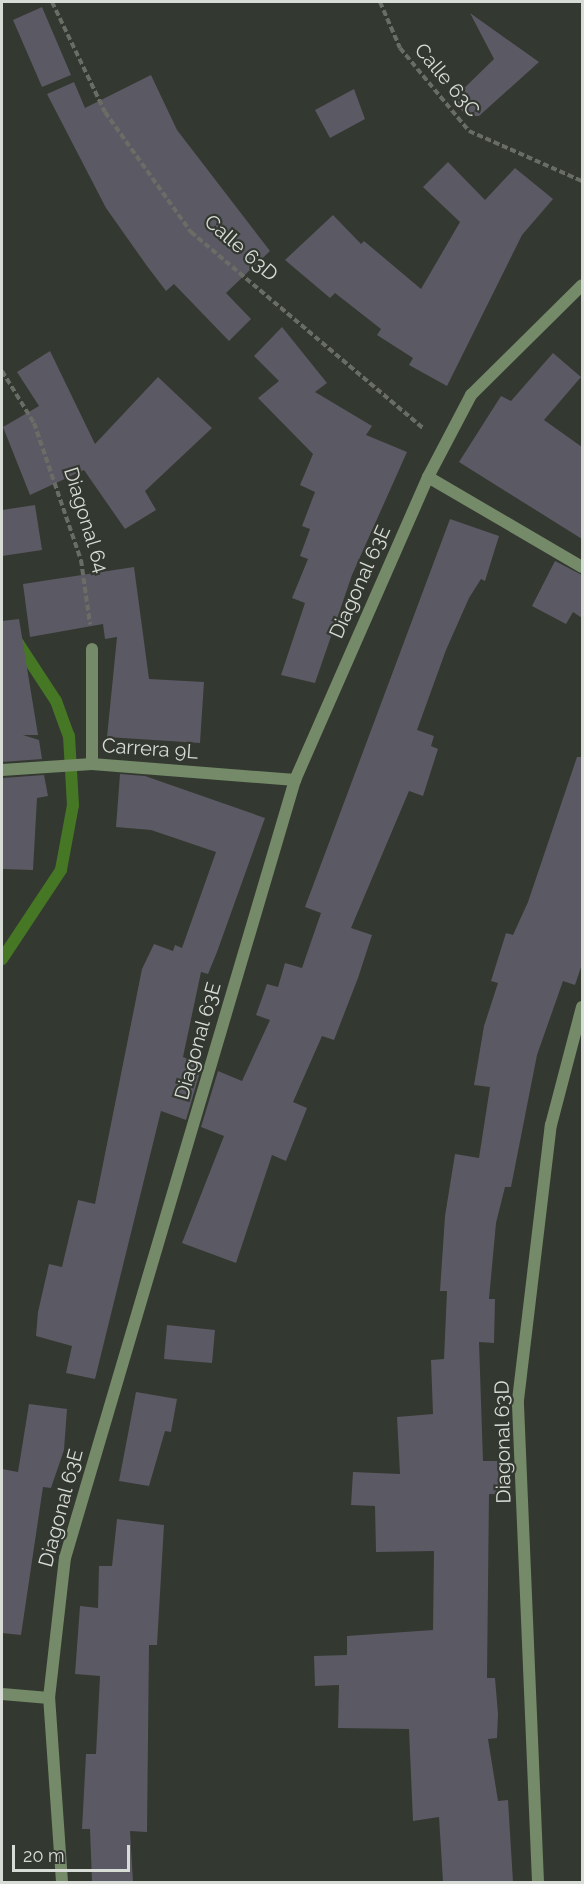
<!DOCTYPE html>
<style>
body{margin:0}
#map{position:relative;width:584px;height:1884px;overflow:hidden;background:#333830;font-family:Raleway,sans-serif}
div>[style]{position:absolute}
.stream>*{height:12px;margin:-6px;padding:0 6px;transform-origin:6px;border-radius:6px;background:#467724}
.building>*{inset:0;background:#5b5963}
.path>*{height:4px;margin-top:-2px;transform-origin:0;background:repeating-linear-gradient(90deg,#696d66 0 6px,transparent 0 9px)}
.lane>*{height:12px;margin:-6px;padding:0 6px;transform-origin:6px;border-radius:6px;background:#748a68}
.street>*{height:12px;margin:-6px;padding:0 6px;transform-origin:6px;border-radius:6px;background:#748a68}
span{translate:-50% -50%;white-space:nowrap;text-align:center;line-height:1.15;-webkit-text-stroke:4.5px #333830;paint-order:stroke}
.street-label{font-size:20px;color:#d8dcd7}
.frame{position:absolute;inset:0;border:3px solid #d8dcd7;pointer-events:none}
.scale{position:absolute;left:12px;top:1845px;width:118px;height:27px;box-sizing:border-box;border:3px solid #d8dcd7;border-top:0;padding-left:8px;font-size:18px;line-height:21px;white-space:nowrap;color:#d8dcd7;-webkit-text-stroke:4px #333830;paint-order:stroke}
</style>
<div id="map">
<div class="stream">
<div style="left:2px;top:629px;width:21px;rotate:41deg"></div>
<div style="left:18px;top:643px;width:69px;rotate:56.8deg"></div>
<div style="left:56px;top:701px;width:37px;rotate:70deg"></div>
<div style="left:69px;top:736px;width:69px;rotate:86.7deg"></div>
<div style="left:73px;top:805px;width:66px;rotate:100.5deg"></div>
<div style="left:61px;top:870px;width:107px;rotate:123.5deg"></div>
</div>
<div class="building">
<div style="clip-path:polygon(42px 7px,71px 75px,42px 87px,13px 20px)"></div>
<div style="clip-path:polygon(470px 13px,539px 62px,479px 116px,467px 116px,452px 100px,494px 59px)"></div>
<div style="clip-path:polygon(151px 75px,177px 130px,270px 251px,226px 293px,251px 319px,229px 341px,174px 284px,166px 291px,147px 266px,106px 208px,47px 94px,74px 82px,85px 108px)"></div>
<div style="clip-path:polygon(354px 89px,365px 119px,330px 138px,315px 110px)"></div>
<div style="clip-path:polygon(448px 162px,485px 200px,515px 168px,553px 199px,522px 235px,447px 386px,409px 365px,413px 358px,377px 335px,381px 329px,335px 293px,330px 298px,285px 260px,333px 215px,361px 244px,364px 241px,421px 289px,460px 222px,423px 187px)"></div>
<div style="clip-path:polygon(282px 327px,327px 383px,315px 392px,372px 426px,366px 435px,407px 452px,352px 575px,315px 683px,281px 675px,305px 603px,292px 598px,308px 559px,300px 556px,310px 529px,302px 526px,315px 492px,300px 485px,313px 454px,258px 398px,279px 381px,254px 356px)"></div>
<div style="clip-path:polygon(50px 351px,95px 444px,158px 377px,212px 428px,145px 491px,156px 510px,125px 529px,84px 470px,30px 495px,3px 427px,39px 406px,17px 372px)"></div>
<div style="clip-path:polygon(553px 353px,581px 377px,544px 420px,582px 447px,582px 539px,459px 462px,501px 396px,511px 401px)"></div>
<div style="clip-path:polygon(35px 505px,42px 550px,2px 556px,2px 510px)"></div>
<div style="clip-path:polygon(450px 519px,499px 536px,485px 581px,481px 579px,469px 598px,446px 650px,417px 730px,434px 736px,431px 746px,438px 749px,423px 796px,409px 791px,351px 928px,372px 935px,358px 978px,334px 1040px,322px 1036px,293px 1102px,307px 1108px,286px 1161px,272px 1155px,236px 1263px,182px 1243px,224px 1136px,201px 1127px,218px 1071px,242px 1081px,270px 1020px,256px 1015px,267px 984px,278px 987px,285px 963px,302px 968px,321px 913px,305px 907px)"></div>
<div style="clip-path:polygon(555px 561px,582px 575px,582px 618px,573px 612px,566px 624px,532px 606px)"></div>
<div style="clip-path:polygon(134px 567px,149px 679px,204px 682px,200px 743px,107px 737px,117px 637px,105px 639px,103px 624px,30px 637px,23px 584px)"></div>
<div style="clip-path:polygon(19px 619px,38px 735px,23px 735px,39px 740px,42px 759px,2px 762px,2px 621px)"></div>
<div style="clip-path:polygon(577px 757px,582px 757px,582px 964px,575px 985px,563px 981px,537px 1055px,511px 1187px,505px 1187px,496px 1223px,489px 1299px,495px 1299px,494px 1343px,479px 1342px,483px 1461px,498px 1461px,499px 1494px,489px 1494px,487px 1678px,495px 1678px,498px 1714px,497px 1738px,488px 1739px,498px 1801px,508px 1800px,513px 1882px,443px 1882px,439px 1817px,413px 1821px,409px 1729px,338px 1728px,339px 1685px,315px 1686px,314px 1656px,347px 1655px,347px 1636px,433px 1630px,434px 1551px,376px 1552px,375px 1506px,351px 1505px,353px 1472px,400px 1474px,397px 1417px,433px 1414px,431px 1360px,444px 1359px,447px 1291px,440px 1291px,445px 1216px,455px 1154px,479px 1158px,490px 1087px,474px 1085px,484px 1026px,498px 983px,491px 981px,506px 933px,513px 935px,528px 902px)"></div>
<div style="clip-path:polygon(120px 774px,145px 776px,265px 818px,217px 952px,208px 974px,201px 972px,183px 1057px,202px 1065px,186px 1120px,161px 1111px,95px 1379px,66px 1373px,72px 1346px,36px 1336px,38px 1312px,49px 1264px,62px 1267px,78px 1200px,95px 1204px,142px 969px,154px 944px,173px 951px,175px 945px,182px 948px,216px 852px,151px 830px,116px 827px)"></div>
<div style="clip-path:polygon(44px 775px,48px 796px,37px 798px,33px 870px,2px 869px,2px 778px)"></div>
<div style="clip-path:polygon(167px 1325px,215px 1330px,212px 1363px,164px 1359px)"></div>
<div style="clip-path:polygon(136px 1392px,177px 1399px,171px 1432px,165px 1431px,149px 1486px,119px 1481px)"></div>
<div style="clip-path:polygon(29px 1404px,67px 1409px,64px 1450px,51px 1488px,43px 1487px,21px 1635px,2px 1633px,2px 1469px,18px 1472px)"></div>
<div style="clip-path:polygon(117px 1519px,164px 1525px,157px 1645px,149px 1645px,147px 1832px,130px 1831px,133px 1882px,92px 1882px,90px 1829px,82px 1829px,86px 1754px,96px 1754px,100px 1676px,75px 1674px,80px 1606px,98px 1608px,99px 1566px,112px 1566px)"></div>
</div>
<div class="path">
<div style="left:52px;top:2px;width:122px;rotate:64.3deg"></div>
<div style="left:105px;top:112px;width:148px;rotate:54.4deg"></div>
<div style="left:191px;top:232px;width:305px;rotate:40.2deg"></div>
<div style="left:380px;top:2px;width:50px;rotate:66.5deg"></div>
<div style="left:400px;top:48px;width:108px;rotate:50.3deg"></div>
<div style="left:469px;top:131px;width:124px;rotate:23.9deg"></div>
<div style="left:2px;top:371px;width:61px;rotate:58.4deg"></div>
<div style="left:34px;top:423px;width:145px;rotate:71.1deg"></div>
<div style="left:81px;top:560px;width:65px;rotate:82deg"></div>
</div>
<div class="lane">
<div style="left:471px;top:395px;width:156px;rotate:-44.7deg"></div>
<div style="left:428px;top:477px;width:178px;rotate:30.3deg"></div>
<div style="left:92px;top:649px;width:115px;rotate:90deg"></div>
</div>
<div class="street">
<div style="left:2px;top:770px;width:90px;rotate:-3.8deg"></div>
<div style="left:92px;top:764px;width:204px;rotate:4.5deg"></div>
<div style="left:2px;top:1694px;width:47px;rotate:4.9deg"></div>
<div style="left:62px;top:1882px;width:184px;rotate:-94deg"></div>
<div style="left:49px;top:1698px;width:141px;rotate:-83.5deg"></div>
<div style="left:65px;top:1558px;width:811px;rotate:-73.53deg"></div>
<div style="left:295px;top:780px;width:331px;rotate:-66.3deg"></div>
<div style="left:428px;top:477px;width:93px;rotate:-62.3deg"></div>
<div style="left:538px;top:1882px;width:482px;rotate:-92.4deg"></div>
<div style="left:518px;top:1400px;width:277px;rotate:-83.2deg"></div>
<div style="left:551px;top:1125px;width:122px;rotate:-75.3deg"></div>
</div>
<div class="street-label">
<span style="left:447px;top:80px;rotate:50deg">Calle 63C</span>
<span style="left:241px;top:248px;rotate:41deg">Calle 63D</span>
<span style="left:86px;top:520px;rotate:73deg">Diagonal 64</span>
<span style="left:360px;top:582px;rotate:-66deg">Diagonal 63E</span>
<span style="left:150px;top:749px;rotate:4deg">Carrera 9L</span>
<span style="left:198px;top:1041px;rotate:-74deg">Diagonal 63E</span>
<span style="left:503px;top:1442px;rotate:-91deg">Diagonal 63D</span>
<span style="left:61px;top:1508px;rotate:-75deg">Diagonal 63E</span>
</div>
<div class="frame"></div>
<div class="scale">20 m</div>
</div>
